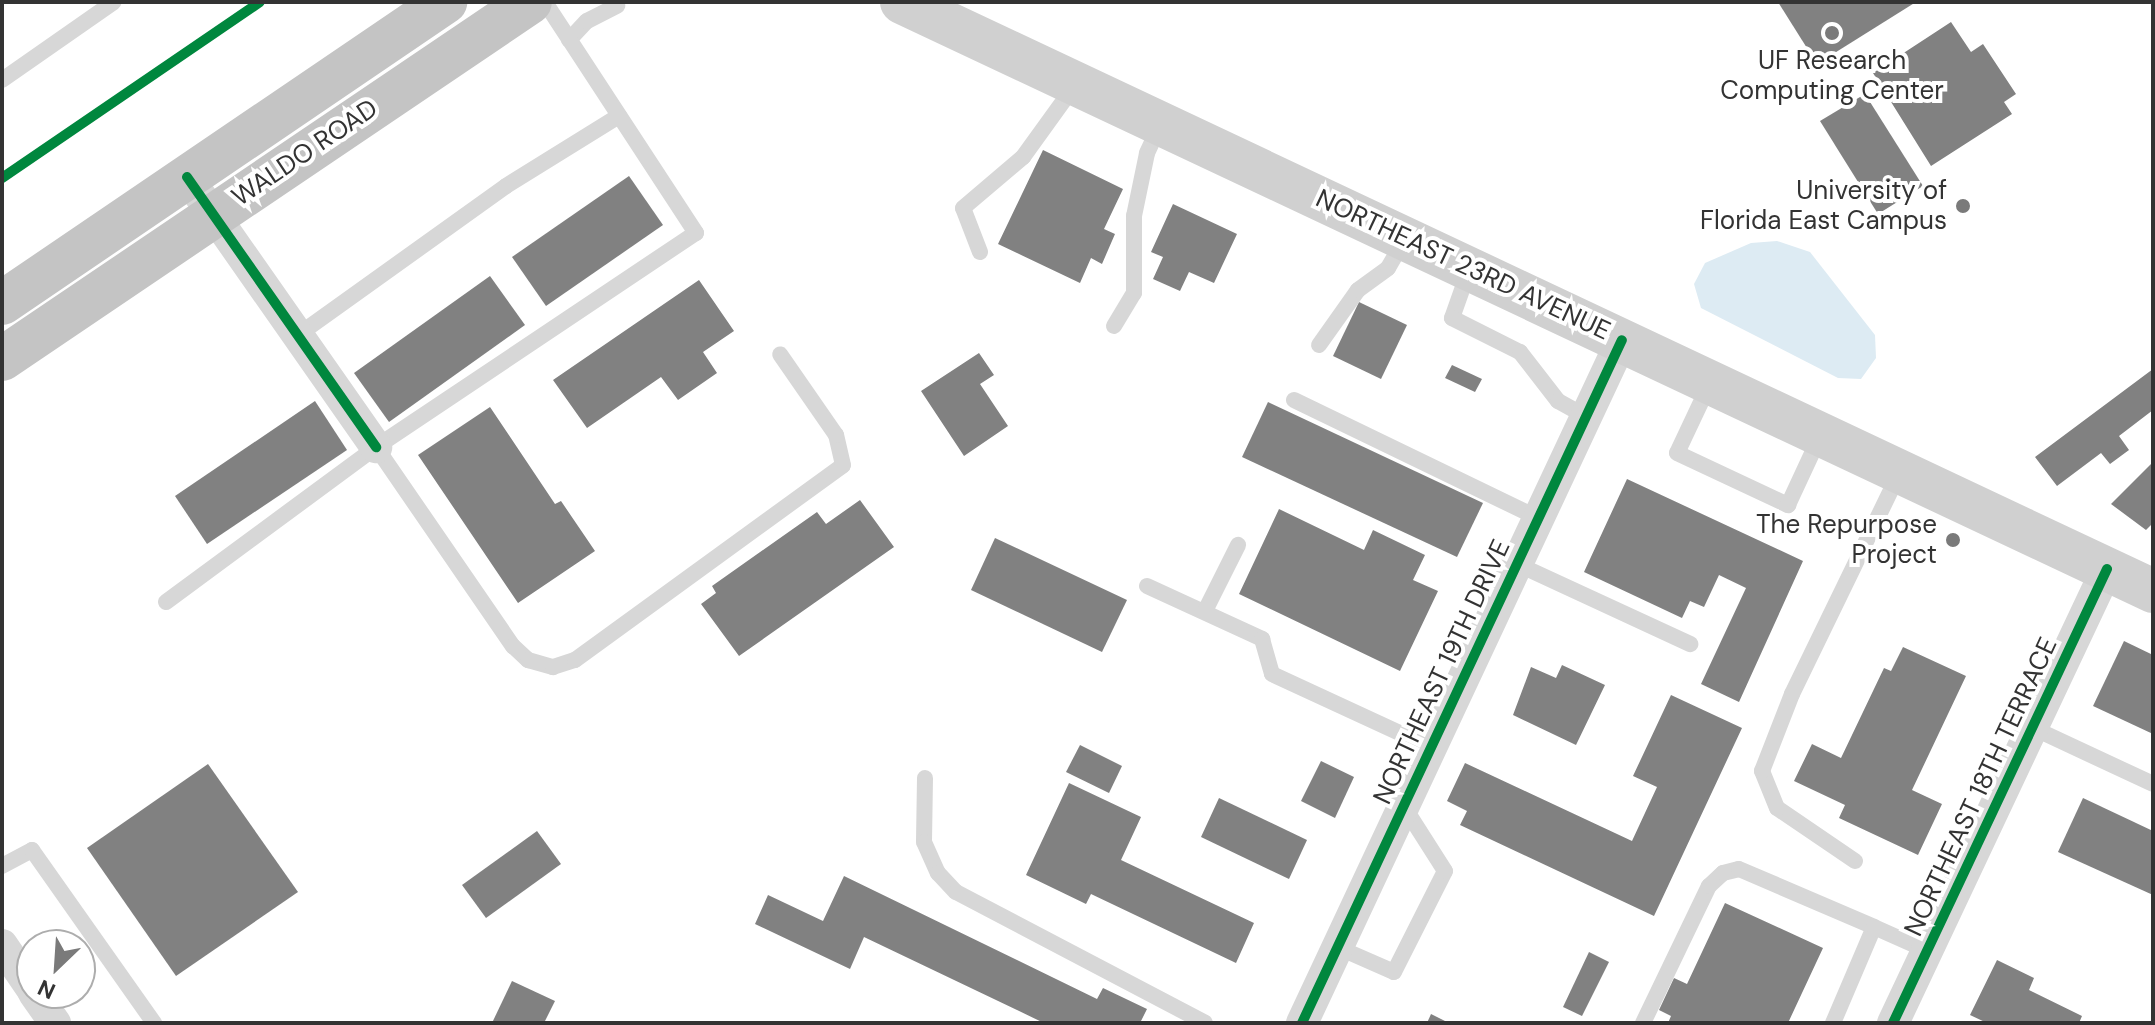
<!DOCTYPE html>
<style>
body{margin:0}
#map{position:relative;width:2155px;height:1025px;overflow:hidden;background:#fff;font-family:"DM Sans",sans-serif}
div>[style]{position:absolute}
.water>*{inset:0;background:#ddebf3}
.building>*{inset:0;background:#818181}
.lane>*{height:16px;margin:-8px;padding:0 8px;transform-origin:8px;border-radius:8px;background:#d7d7d7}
.street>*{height:32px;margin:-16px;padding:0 16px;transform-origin:16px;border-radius:16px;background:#d7d7d7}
.secondary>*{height:44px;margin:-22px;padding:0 22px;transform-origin:22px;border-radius:22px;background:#d0d0d0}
.highway>*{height:44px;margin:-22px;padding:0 22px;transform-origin:22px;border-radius:22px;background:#c4c4c4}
.cycleway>*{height:10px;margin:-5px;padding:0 5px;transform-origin:5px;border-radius:5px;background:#00873e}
.dots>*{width:22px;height:22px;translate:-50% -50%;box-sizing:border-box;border:4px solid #fff;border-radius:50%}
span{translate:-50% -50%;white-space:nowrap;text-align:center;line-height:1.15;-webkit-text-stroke:8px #fff;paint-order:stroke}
.poi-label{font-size:26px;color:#333}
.right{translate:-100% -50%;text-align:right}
.street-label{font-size:26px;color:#333}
.frame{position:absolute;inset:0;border:4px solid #333;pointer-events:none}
.north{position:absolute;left:16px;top:929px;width:80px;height:80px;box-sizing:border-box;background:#fff;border:2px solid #adadad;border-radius:50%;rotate:205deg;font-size:22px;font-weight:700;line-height:32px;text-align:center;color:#333}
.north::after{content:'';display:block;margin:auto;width:28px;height:36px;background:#7a7a7a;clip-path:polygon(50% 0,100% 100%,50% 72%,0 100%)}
</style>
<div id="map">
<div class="water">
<div style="clip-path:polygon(1777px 241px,1810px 252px,1875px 335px,1876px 358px,1861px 379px,1838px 378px,1701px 308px,1694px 284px,1705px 263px,1751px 243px)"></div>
</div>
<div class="building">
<div style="clip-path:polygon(1778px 2px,1916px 2px,1817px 64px)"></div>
<div style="clip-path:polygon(1951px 22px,1971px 52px,1983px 44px,2016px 94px,2004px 102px,2012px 114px,1931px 166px,1873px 73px)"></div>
<div style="clip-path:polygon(1865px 94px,1923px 186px,1878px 214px,1820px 121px)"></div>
<div style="clip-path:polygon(1043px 150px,1123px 189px,1104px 229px,1115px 234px,1102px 264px,1091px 258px,1080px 283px,998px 244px)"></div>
<div style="clip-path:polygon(629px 176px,663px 225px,546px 306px,512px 257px)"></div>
<div style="clip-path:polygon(1173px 204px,1237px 234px,1214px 283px,1189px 272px,1180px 291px,1153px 279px,1163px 257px,1151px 252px)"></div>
<div style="clip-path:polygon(490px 276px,525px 325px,389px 422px,354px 373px)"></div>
<div style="clip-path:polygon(699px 280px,734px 331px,703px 352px,717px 373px,678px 400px,661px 377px,587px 428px,553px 380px)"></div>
<div style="clip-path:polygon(1359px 302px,1407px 325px,1381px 379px,1333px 356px)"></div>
<div style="clip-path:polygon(979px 353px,994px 375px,980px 384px,1008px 426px,964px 456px,921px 391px)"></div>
<div style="clip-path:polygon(1452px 365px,1482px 379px,1475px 392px,1445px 378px)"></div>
<div style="clip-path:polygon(2153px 369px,2153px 410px,2119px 436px,2129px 450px,2110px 464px,2101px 453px,2057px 486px,2035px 457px)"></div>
<div style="clip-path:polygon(315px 401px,347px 450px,207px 544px,175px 496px)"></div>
<div style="clip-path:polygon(1268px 402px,1483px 503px,1457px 557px,1242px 457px)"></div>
<div style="clip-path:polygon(490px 407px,555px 504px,561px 501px,595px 551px,518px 603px,418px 455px)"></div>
<div style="clip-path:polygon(2153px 462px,2153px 523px,2146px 530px,2111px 504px)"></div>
<div style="clip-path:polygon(1627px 479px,1803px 561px,1739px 702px,1701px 684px,1746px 588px,1719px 575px,1704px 607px,1690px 601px,1682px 618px,1584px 572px)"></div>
<div style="clip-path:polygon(860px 500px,894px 547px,739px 656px,701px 604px,716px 593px,712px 586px,817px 512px,826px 524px)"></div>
<div style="clip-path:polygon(1279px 509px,1364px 550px,1373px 530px,1425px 555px,1413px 580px,1438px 591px,1400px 671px,1239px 594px)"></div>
<div style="clip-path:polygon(995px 538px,1127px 600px,1102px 652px,971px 590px)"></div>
<div style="clip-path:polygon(2124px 641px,2153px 655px,2153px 734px,2093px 706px)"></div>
<div style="clip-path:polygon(1903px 647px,1966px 676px,1912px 790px,1942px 804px,1918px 855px,1839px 818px,1845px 805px,1794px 781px,1812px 744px,1841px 758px,1884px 668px,1891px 671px)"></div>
<div style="clip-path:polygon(1562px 665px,1605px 685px,1576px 745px,1513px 715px,1531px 667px,1556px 678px)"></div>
<div style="clip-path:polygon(1671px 695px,1742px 728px,1654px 916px,1460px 825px,1467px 811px,1447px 801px,1465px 763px,1632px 841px,1657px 787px,1633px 776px)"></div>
<div style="clip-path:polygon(1080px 745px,1122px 766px,1109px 793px,1066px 772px)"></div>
<div style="clip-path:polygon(1321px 761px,1354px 777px,1335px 818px,1301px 801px)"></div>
<div style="clip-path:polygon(208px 764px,298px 892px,176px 976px,87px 848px)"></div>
<div style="clip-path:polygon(1069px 783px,1141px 817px,1121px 860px,1254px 923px,1236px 963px,1091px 894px,1086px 904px,1026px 875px)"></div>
<div style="clip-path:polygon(1219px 798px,1307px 840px,1289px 879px,1201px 837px)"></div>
<div style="clip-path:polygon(2083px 798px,2153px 831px,2153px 895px,2058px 852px)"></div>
<div style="clip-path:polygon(537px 831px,561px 864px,486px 918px,462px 885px)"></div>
<div style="clip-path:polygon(844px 876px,1097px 999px,1103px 988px,1147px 1009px,1140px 1023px,1044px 1023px,864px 937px,850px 969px,755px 924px,768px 895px,823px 921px)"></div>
<div style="clip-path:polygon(1725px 903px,1823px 948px,1788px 1023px,1668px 1023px,1671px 1016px,1659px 1010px,1674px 978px,1687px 984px)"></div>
<div style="clip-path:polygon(1589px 952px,1609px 962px,1582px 1016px,1563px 1007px)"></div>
<div style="clip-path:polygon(1997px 960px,2034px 978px,2029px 990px,2082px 1016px,2079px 1023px,1987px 1023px,1970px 1015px)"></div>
<div style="clip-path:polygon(512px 981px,555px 1001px,544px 1023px,492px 1023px)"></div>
<div style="clip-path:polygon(1431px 1014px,1449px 1023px,1427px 1023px)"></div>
</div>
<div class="lane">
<div style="left:569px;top:40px;width:26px;rotate:-47deg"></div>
<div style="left:587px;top:21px;width:34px;rotate:-27deg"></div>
<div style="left:2px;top:80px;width:136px;rotate:-34.9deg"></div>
<div style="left:980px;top:252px;width:47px;rotate:-111.1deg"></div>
<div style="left:963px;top:208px;width:79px;rotate:-40.4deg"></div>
<div style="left:1023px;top:157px;width:89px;rotate:-54.2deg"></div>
<div style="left:1469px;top:270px;width:51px;rotate:109.5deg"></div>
<div style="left:1452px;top:318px;width:76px;rotate:26.6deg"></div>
<div style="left:1520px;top:352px;width:62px;rotate:52.2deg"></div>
<div style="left:1558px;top:401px;width:31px;rotate:29deg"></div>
<div style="left:1114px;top:326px;width:39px;rotate:-59deg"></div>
<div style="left:1134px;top:293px;width:77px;rotate:-90deg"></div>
<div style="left:1134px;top:216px;width:64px;rotate:-78.3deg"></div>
<div style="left:1147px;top:153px;width:31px;rotate:-65deg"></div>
<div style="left:298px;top:335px;width:256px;rotate:-35.6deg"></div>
<div style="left:506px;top:186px;width:133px;rotate:-31.8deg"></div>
<div style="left:1319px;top:345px;width:67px;rotate:-54.7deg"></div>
<div style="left:1358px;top:290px;width:37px;rotate:-36deg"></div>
<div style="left:1388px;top:268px;width:32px;rotate:-60deg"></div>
<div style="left:1710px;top:383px;width:77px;rotate:115.2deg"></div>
<div style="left:1677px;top:453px;width:123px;rotate:25.1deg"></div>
<div style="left:1788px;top:505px;width:76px;rotate:-65.1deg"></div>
<div style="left:1294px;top:400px;width:271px;rotate:25.8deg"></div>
<div style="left:376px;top:447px;width:242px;rotate:55.5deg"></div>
<div style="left:513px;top:646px;width:21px;rotate:43deg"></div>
<div style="left:528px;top:660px;width:26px;rotate:16deg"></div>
<div style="left:553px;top:667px;width:23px;rotate:-18deg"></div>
<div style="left:575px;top:660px;width:331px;rotate:-36deg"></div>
<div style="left:843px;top:465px;width:31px;rotate:-103deg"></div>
<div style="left:836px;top:435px;width:98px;rotate:-124.7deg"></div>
<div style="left:1517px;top:564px;width:191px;rotate:24.8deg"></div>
<div style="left:1147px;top:586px;width:127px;rotate:24.7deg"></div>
<div style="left:1262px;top:639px;width:36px;rotate:74deg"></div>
<div style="left:1272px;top:674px;width:174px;rotate:24.8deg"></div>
<div style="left:166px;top:602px;width:261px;rotate:-36.4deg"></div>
<div style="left:376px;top:447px;width:385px;rotate:-33.8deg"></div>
<div style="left:696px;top:233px;width:276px;rotate:-123.2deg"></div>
<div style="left:1205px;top:611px;width:74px;rotate:-63.4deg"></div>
<div style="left:2033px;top:728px;width:132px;rotate:25deg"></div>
<div style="left:925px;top:778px;width:64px;rotate:90.9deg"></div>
<div style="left:924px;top:842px;width:34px;rotate:66deg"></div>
<div style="left:938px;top:873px;width:26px;rotate:47deg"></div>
<div style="left:956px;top:892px;width:281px;rotate:27.7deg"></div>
<div style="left:1855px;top:861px;width:94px;rotate:-145.8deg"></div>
<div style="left:1777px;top:808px;width:40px;rotate:-112deg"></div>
<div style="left:1762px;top:771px;width:83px;rotate:-68.7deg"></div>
<div style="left:1792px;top:694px;width:245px;rotate:-64.1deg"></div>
<div style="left:2px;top:866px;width:34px;rotate:-28deg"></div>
<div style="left:32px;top:850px;width:212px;rotate:54.8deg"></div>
<div style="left:1337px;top:947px;width:62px;rotate:23.7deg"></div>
<div style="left:1394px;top:972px;width:113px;rotate:-63.2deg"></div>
<div style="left:1445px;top:871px;width:78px;rotate:-122.5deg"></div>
<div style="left:1643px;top:1023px;width:152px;rotate:-64.3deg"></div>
<div style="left:1709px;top:886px;width:19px;rotate:-43deg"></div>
<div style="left:1723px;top:873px;width:16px;rotate:-14deg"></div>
<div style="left:1739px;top:869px;width:147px;rotate:23.2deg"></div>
<div style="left:1833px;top:1023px;width:104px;rotate:-66.9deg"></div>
<div style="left:1874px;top:927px;width:59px;rotate:24deg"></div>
</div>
<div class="street">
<div style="left:187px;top:177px;width:330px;rotate:55deg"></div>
<div style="left:2px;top:945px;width:53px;rotate:55.7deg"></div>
<div style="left:34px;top:993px;width:37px;rotate:55deg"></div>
<div style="left:1302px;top:1023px;width:754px;rotate:-64.9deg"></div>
<div style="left:1893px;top:1023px;width:502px;rotate:-64.76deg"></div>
</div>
<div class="secondary">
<div style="left:902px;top:2px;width:1383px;rotate:25.21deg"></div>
</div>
<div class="highway">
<div style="left:2px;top:303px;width:536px;rotate:-34.19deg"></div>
<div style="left:2px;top:359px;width:637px;rotate:-34.06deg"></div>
</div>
<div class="cycleway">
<div style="left:187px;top:177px;width:330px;rotate:55deg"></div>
<div style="left:2px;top:178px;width:312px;rotate:-34.3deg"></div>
<div style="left:1302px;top:1023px;width:754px;rotate:-64.9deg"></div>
<div style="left:1893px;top:1023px;width:502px;rotate:-64.76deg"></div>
</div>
<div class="dots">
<div style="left:1832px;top:33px;background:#7a7a7a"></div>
<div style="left:1963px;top:206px;background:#7a7a7a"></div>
<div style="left:1953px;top:540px;background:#7a7a7a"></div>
</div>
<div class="poi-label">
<span style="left:1832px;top:76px">UF Research<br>Computing Center</span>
<span class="right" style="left:1947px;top:206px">University of<br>Florida East Campus</span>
<span class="right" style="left:1937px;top:540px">The Repurpose<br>Project</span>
</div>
<div class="street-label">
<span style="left:305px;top:153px;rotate:-34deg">WALDO ROAD</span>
<span style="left:1463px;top:265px;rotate:25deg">NORTHEAST 23RD AVENUE</span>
<span style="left:1442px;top:672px;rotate:-65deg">NORTHEAST 19TH DRIVE</span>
<span style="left:1981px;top:787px;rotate:-65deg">NORTHEAST 18TH TERRACE</span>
</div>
<div class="frame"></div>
<div class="north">N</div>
</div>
